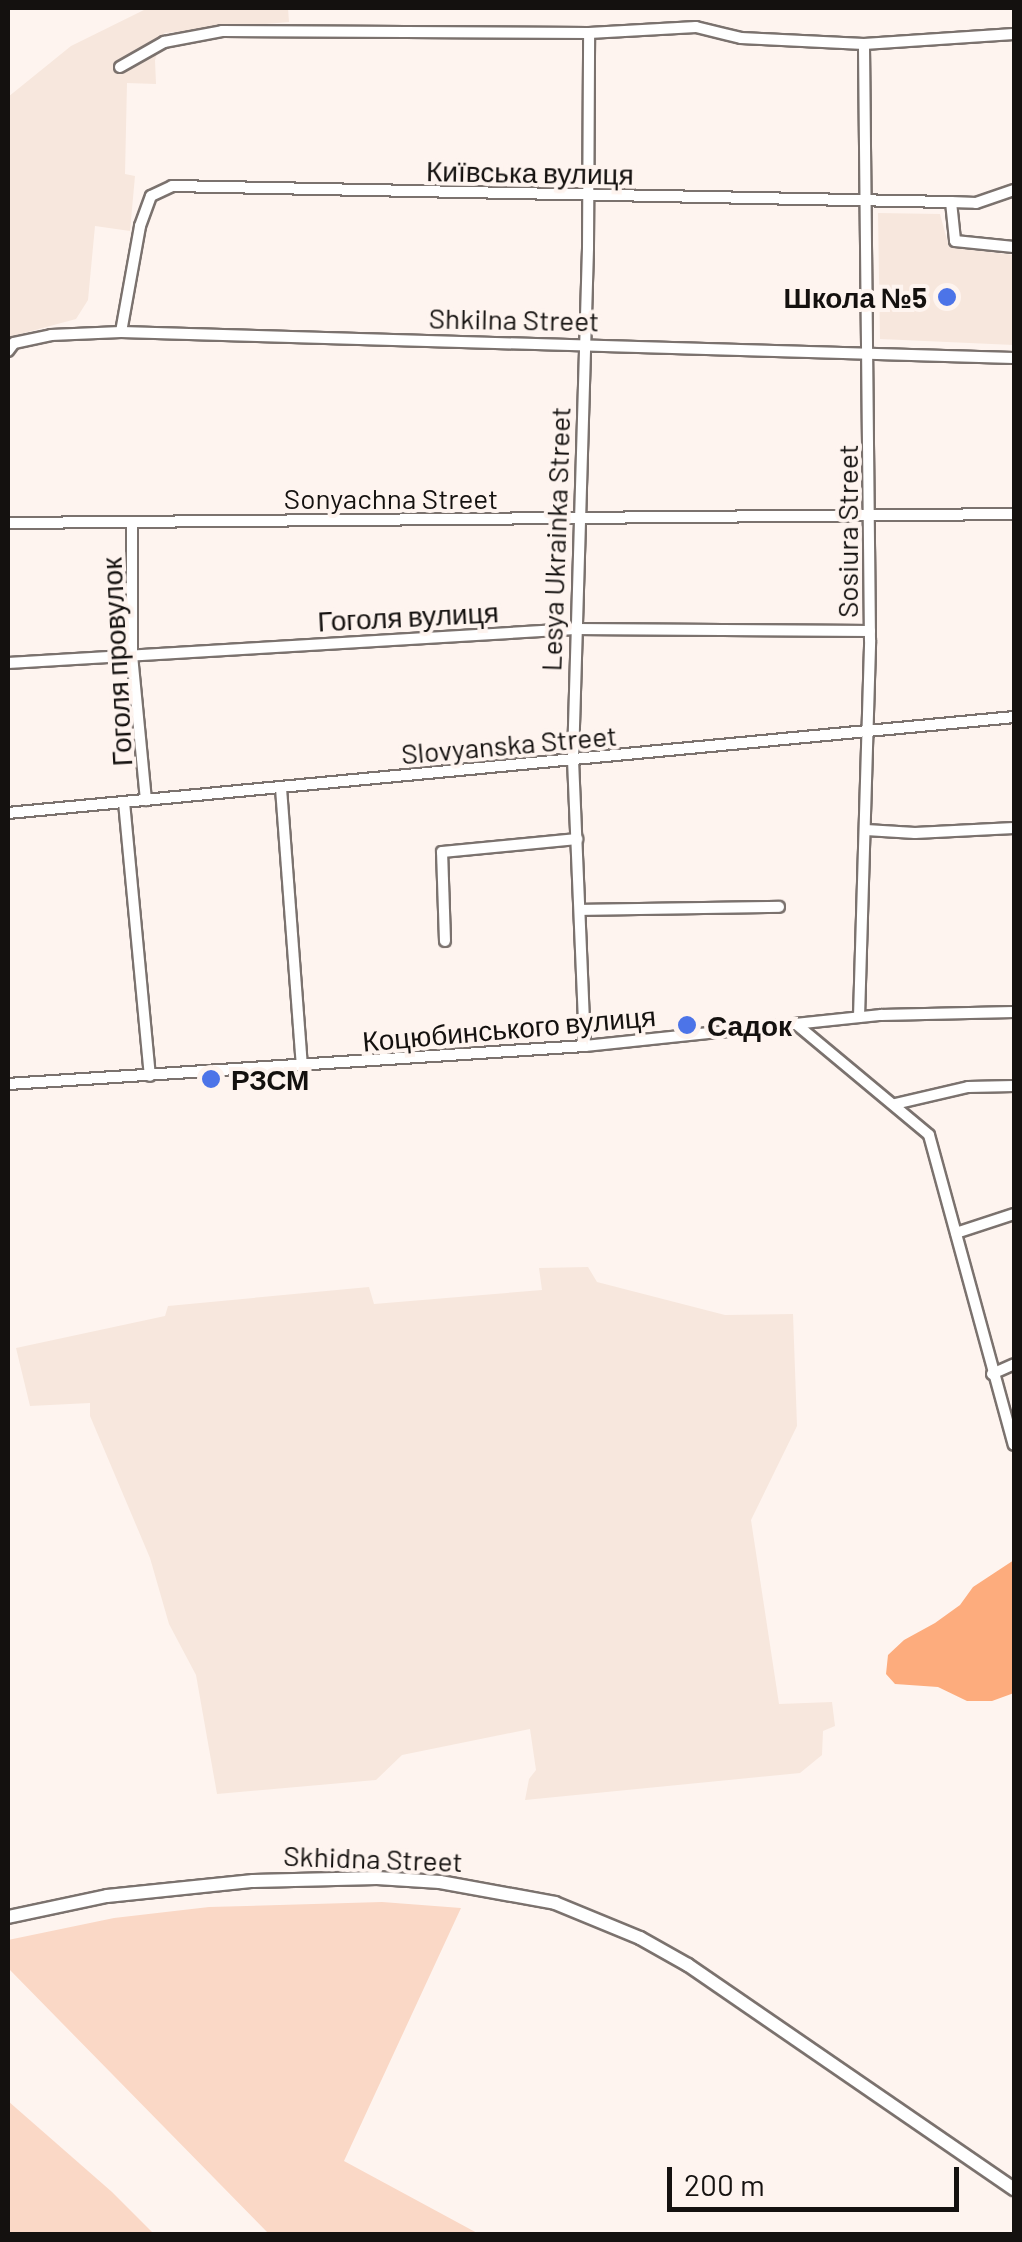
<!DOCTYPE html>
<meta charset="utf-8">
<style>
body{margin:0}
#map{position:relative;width:1022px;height:2242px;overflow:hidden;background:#fef4ef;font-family:Barlow,sans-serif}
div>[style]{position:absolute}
.built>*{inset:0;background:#f7e7dd}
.green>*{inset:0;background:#fad8c6}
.forest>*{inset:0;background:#fdac7d}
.roads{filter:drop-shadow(2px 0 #7b726e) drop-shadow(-2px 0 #7b726e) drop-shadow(0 2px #7b726e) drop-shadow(0 -2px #7b726e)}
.minor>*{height:10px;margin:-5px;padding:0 5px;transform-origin:5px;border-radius:5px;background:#fff}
.major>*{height:12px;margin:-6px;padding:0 6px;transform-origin:6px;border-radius:6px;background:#fff}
.dots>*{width:28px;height:28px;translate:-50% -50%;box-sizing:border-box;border:5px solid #fef4ef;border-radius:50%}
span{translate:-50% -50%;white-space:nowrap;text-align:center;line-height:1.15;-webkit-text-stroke:8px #fef4ef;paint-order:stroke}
.street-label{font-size:28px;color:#14110f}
.poi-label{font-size:28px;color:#14110f;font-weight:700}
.right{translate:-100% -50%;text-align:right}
.left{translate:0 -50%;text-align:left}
.frame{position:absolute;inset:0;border:10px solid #14110f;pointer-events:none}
.scale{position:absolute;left:667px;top:2167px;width:292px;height:45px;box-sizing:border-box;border:5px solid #14110f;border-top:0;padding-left:12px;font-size:30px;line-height:35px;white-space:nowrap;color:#14110f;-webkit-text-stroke:8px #fef4ef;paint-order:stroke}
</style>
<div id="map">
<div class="built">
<div style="clip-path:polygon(148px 8px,288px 8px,289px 22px,164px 33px,155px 60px,156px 84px,127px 83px,125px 174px,135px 176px,130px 231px,95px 226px,88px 300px,76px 319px,13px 336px,8px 342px,8px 97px,71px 46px)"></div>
<div style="clip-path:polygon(878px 213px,940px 214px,949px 247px,1014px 255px,1014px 345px,880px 339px)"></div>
<div style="clip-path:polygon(588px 1267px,597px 1282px,725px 1315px,793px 1314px,797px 1426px,751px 1520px,779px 1704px,832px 1702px,835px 1726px,823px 1731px,822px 1755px,800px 1773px,525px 1800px,529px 1779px,536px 1770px,530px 1729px,402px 1755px,376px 1780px,217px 1794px,196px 1675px,169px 1624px,150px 1558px,90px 1416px,90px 1403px,30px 1406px,16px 1348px,165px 1316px,168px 1306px,369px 1287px,374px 1304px,542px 1290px,539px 1268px)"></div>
</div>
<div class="green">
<div style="clip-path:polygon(382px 1902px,461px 1908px,344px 2161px,479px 2234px,269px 2234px,8px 1968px,8px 1940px,114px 1918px,209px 1907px)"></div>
<div style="clip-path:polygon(8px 2101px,112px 2192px,154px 2234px,8px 2234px)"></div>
</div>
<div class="forest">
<div style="clip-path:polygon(1014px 1560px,1014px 1693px,992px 1701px,967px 1701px,938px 1687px,895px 1684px,886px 1674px,888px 1655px,904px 1640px,935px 1623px,960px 1605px,973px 1587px)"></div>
</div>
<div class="roads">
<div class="minor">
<div style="left:120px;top:67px;width:51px;rotate:-29.6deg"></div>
<div style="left:164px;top:42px;width:59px;rotate:-10.7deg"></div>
<div style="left:222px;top:31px;width:367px;rotate:0.3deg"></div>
<div style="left:589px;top:33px;width:107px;rotate:-3.2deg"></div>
<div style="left:696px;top:27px;width:46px;rotate:13.7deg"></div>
<div style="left:741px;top:38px;width:123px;rotate:2.8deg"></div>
<div style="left:864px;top:44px;width:150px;rotate:-3.8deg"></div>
<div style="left:951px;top:202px;width:25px;rotate:2deg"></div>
<div style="left:976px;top:203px;width:40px;rotate:-18.9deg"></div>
<div style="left:121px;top:332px;width:108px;rotate:-79.8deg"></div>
<div style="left:140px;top:226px;width:32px;rotate:-70deg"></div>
<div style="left:151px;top:196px;width:23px;rotate:-25deg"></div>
<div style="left:172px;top:186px;width:779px;rotate:1.18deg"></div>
<div style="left:951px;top:202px;width:39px;rotate:84deg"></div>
<div style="left:955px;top:241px;width:59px;rotate:5.8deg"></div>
<div style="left:8px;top:351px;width:10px;rotate:-53deg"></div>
<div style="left:14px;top:343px;width:38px;rotate:-12deg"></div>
<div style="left:51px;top:335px;width:70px;rotate:-2.5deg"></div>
<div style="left:121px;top:332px;width:893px;rotate:1.67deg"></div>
<div style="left:132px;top:522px;width:133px;rotate:90deg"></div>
<div style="left:132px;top:655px;width:146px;rotate:84.5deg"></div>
<div style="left:8px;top:523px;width:1006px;rotate:-0.51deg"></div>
<div style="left:8px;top:663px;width:568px;rotate:-3.43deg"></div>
<div style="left:575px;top:629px;width:295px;rotate:0.4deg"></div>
<div style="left:281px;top:788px;width:281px;rotate:85.7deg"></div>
<div style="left:124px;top:802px;width:275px;rotate:84.6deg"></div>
<div style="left:8px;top:813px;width:1011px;rotate:-5.45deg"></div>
<div style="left:866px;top:830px;width:49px;rotate:3.5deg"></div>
<div style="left:915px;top:833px;width:99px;rotate:-2.9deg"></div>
<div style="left:580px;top:910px;width:199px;rotate:-0.9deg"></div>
<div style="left:445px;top:941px;width:89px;rotate:-91.9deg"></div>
<div style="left:442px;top:852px;width:136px;rotate:-5.5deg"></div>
<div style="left:859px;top:1017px;width:377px;rotate:-88.3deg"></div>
<div style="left:870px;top:640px;width:596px;rotate:-90.58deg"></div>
<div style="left:796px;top:1024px;width:173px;rotate:39.8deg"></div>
<div style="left:929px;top:1135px;width:321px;rotate:74.7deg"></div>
<div style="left:585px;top:1046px;width:286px;rotate:-92.4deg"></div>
<div style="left:573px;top:760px;width:512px;rotate:-88.32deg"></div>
<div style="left:588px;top:248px;width:215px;rotate:-89.7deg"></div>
<div style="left:8px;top:1084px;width:578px;rotate:-3.77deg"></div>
<div style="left:585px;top:1046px;width:298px;rotate:-6deg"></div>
<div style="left:881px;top:1015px;width:133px;rotate:-1.3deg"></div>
<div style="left:895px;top:1104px;width:75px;rotate:-13.1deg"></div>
<div style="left:968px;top:1087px;width:46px;rotate:-1.2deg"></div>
<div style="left:956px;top:1233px;width:61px;rotate:-18.1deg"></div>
<div style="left:992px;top:1374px;width:24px;rotate:-24deg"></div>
</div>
<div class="major">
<div style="left:8px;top:1917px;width:101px;rotate:-12deg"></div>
<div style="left:107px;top:1896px;width:147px;rotate:-5.9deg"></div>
<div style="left:253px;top:1881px;width:124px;rotate:-1.4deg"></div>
<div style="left:377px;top:1878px;width:63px;rotate:3.6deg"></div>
<div style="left:440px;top:1882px;width:117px;rotate:10.3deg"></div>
<div style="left:555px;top:1903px;width:92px;rotate:22.4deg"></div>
<div style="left:640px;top:1938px;width:55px;rotate:29.4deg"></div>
<div style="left:688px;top:1965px;width:396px;rotate:34.5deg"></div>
</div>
</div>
<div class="dots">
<div style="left:947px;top:297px;background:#4c74e8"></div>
<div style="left:687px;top:1025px;background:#4c74e8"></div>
<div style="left:211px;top:1079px;background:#4c74e8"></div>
</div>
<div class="street-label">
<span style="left:530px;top:172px;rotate:1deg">Київська вулиця</span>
<span style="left:514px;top:319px;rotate:1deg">Shkilna Street</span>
<span style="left:391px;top:498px">Sonyachna Street</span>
<span style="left:847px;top:531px;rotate:-90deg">Sosiura Street</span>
<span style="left:555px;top:539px;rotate:-88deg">Lesya Ukrainka Street</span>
<span style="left:408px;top:616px;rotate:-3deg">Гоголя вулиця</span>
<span style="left:116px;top:662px;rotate:-93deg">Гоголя провулок</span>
<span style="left:509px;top:744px;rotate:-5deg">Slovyanska Street</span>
<span style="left:509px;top:1028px;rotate:-5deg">Коцюбинського вулиця</span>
<span style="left:373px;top:1858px;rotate:2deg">Skhidna Street</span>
</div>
<div class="poi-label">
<span class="right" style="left:927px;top:297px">Школа №5</span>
<span class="left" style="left:707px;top:1025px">Садок</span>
<span class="left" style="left:231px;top:1079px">РЗСМ</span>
</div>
<div class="frame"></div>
<div class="scale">200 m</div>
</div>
